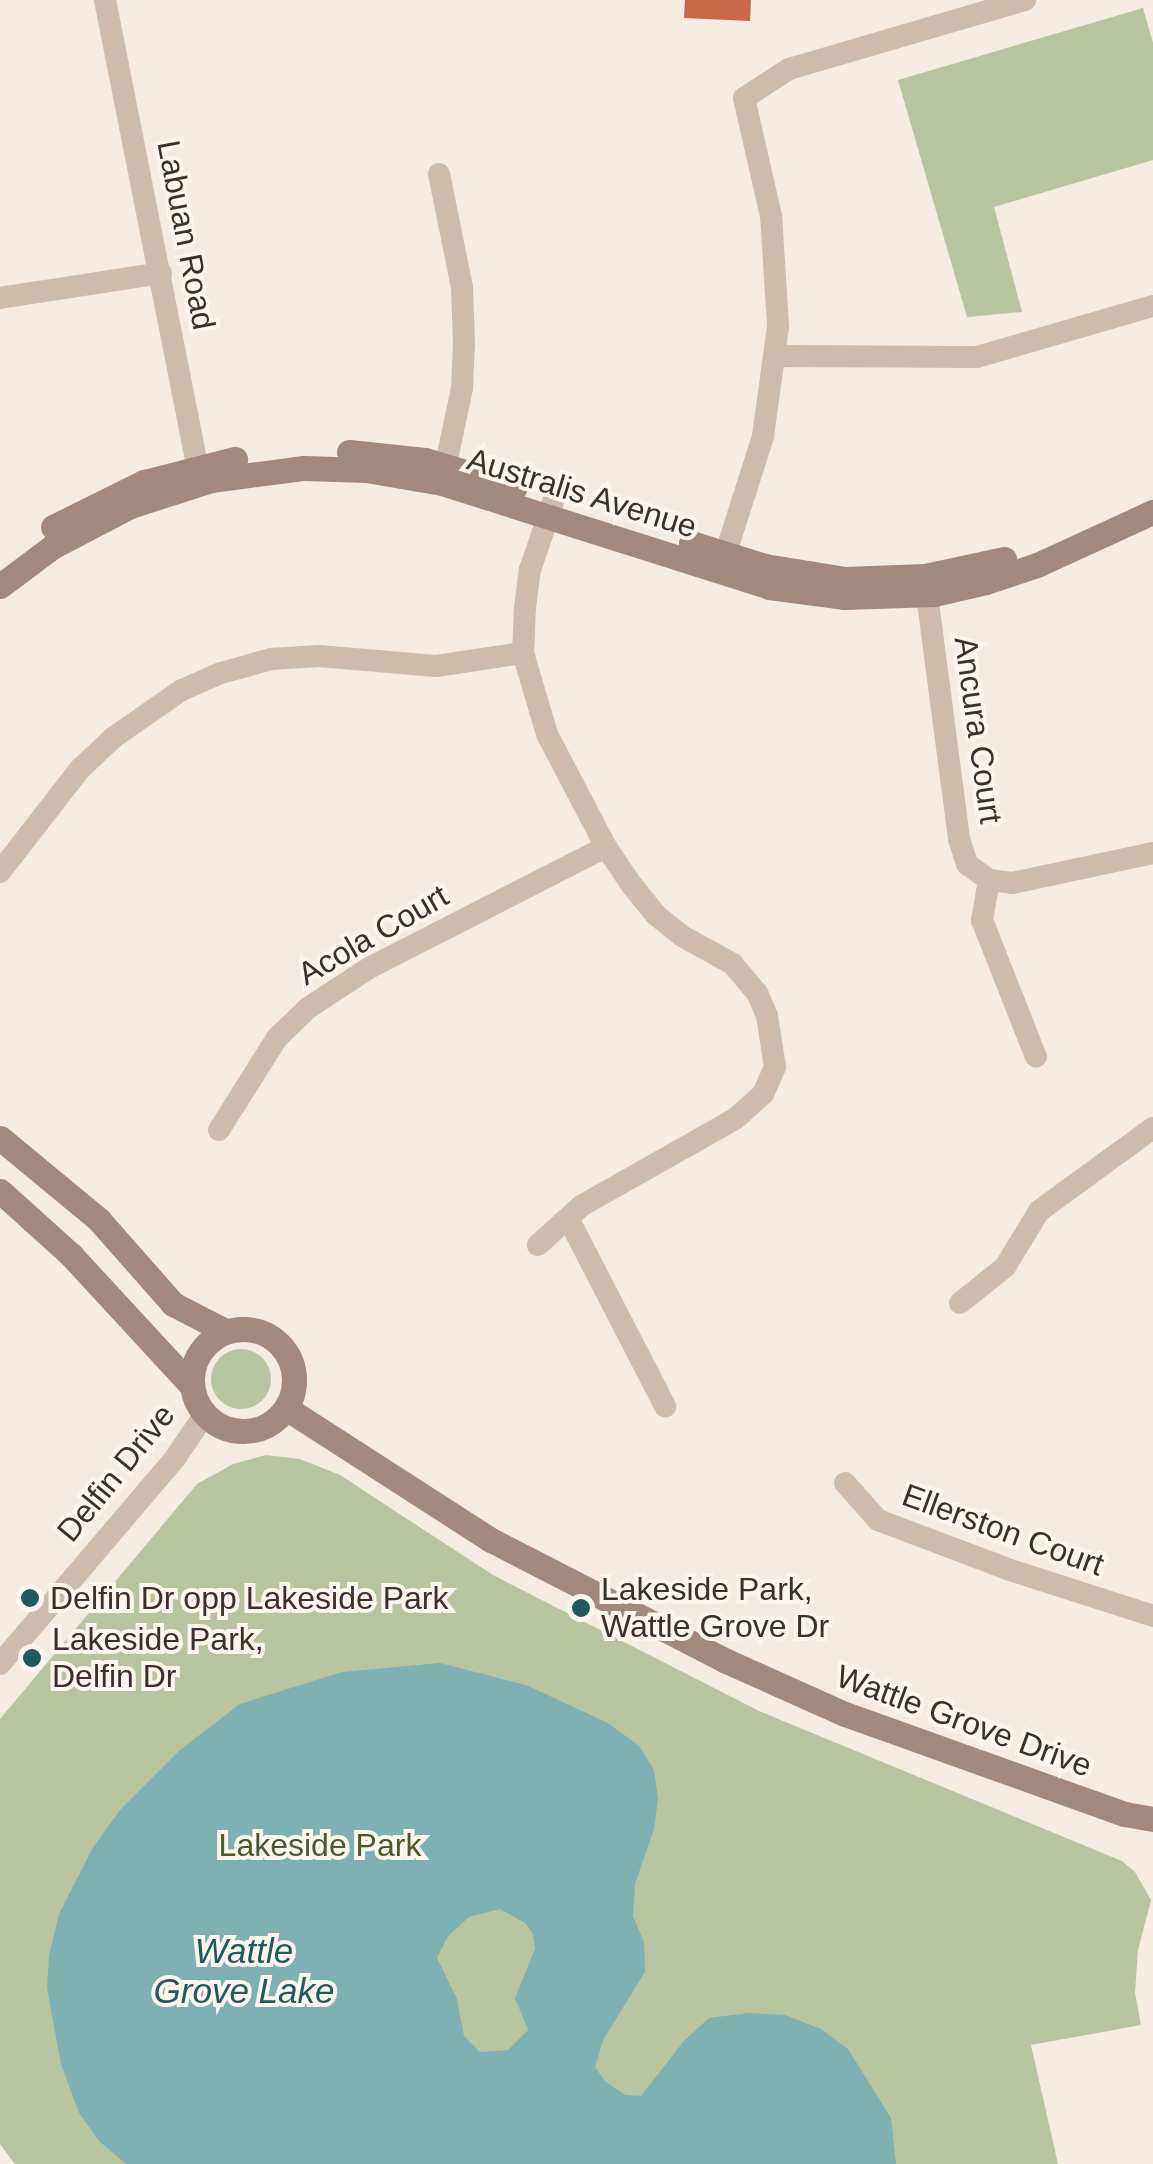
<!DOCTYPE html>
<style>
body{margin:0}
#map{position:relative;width:1153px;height:2164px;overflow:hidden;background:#f4ebe1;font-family:Helvetica,sans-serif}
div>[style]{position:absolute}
.green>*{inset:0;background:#b8c4a0}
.round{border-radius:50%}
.water>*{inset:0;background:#7fb0b2}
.building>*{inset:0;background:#c8694b}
.street>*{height:22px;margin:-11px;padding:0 11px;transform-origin:11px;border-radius:11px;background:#cdbbac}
.secondary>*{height:25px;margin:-12.5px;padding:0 12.5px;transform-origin:12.5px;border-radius:12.5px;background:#a18a7d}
.secondary>.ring{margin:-12.5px;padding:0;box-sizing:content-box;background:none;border:25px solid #a18a7d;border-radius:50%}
.dots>*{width:28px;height:28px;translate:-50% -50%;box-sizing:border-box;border:5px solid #fbf5ee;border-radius:50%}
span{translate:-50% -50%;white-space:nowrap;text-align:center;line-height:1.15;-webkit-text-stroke:8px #fbf5ee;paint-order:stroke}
.street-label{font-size:32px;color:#3b302b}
.poi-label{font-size:32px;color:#3b302b}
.left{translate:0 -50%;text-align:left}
.park-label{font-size:32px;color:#4a5a2e}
.water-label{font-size:35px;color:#1f5a5e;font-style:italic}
</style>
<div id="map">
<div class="green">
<div style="clip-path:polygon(1143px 8px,1153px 43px,1153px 160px,994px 207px,1022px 312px,967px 317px,898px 80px)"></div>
<div class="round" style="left:211px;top:1349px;width:60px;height:60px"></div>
<div style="clip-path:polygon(266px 1455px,300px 1459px,340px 1475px,493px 1575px,759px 1711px,1122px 1861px,1135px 1872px,1151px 1900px,1138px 1950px,1135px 1993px,1141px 2025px,1031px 2045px,1058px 2164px,15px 2164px,0 2144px,0 1719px,197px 1484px,233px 1464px)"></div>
</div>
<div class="water">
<div style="clip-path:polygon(evenodd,440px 1663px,526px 1685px,608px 1723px,639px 1746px,654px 1770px,658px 1799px,654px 1829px,635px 1884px,633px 1916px,644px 1942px,645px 1972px,603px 2040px,595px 2067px,605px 2081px,625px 2095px,641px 2096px,683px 2042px,709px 2018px,748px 2013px,785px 2015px,821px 2029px,848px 2049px,891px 2118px,896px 2164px,126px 2164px,99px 2141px,79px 2113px,61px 2064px,47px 1988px,49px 1955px,59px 1914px,92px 1849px,120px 1810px,180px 1750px,240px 1704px,342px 1672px,440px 1663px,500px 1909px,525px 1923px,533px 1934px,535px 1949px,515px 1998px,528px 2030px,508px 2050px,480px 2052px,464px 2036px,457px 1999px,437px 1958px,448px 1936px,469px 1917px,500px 1909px)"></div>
</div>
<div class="building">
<div style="clip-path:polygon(685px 0,751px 0,750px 21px,684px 18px)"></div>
</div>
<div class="street">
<div style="left:105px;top:0;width:492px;rotate:78.8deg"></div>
<div style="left:439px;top:174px;width:115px;rotate:78.5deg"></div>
<div style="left:462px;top:287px;width:56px;rotate:88deg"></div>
<div style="left:464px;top:343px;width:45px;rotate:92.5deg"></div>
<div style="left:462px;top:388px;width:97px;rotate:101.9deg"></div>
<div style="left:0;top:298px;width:163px;rotate:-8.8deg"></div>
<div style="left:777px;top:356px;width:200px;rotate:0.3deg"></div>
<div style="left:977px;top:357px;width:183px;rotate:-16.2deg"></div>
<div style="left:721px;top:568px;width:139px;rotate:-72.3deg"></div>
<div style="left:763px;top:436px;width:111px;rotate:-82.2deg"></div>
<div style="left:778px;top:326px;width:110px;rotate:-93.6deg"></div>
<div style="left:771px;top:216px;width:121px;rotate:-102.9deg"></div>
<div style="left:744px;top:98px;width:54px;rotate:-32.8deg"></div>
<div style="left:789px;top:69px;width:246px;rotate:-16.3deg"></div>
<div style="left:925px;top:580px;width:261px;rotate:82.5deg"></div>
<div style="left:959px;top:839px;width:26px;rotate:72deg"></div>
<div style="left:967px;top:864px;width:27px;rotate:36deg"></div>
<div style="left:989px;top:880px;width:23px;rotate:7deg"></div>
<div style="left:1012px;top:883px;width:144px;rotate:-12deg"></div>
<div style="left:0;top:872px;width:130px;rotate:-52.2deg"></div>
<div style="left:80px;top:769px;width:47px;rotate:-43.3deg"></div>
<div style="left:114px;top:737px;width:83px;rotate:-34.7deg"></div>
<div style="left:182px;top:690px;width:43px;rotate:-23.6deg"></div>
<div style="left:221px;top:673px;width:52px;rotate:-15.6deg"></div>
<div style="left:271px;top:659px;width:48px;rotate:-3.6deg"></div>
<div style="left:319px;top:656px;width:117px;rotate:4.9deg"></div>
<div style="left:436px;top:666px;width:88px;rotate:-8.5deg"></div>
<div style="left:989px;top:880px;width:41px;rotate:99.9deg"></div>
<div style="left:982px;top:920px;width:147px;rotate:68.5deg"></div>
<div style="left:219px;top:1130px;width:109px;rotate:-57.8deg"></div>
<div style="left:277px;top:1038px;width:43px;rotate:-44.1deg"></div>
<div style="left:308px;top:1008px;width:75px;rotate:-33.1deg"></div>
<div style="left:371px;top:967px;width:264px;rotate:-27.1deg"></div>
<div style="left:568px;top:1218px;width:212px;rotate:62.7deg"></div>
<div style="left:538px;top:1245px;width:58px;rotate:-42.2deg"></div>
<div style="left:581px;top:1206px;width:177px;rotate:-29.5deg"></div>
<div style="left:735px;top:1119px;width:38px;rotate:-42deg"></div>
<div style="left:763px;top:1094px;width:30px;rotate:-66deg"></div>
<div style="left:775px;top:1067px;width:52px;rotate:-98.9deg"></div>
<div style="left:767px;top:1016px;width:25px;rotate:-113deg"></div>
<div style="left:757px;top:993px;width:38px;rotate:-130deg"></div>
<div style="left:733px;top:964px;width:58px;rotate:-151.2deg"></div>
<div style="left:682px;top:936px;width:33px;rotate:-141deg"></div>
<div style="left:656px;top:915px;width:36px;rotate:-129deg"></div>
<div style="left:633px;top:887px;width:48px;rotate:-124deg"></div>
<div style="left:606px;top:847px;width:127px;rotate:-117.6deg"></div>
<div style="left:547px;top:734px;width:84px;rotate:-106.5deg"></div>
<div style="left:523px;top:653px;width:45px;rotate:-87.5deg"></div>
<div style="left:525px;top:608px;width:38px;rotate:-83deg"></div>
<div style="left:530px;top:570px;width:75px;rotate:-71.3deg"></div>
<div style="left:960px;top:1303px;width:58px;rotate:-38.7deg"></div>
<div style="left:1005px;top:1267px;width:66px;rotate:-58.7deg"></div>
<div style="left:1039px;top:1211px;width:141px;rotate:-36.1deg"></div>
<div style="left:845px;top:1483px;width:50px;rotate:48.3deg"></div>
<div style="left:878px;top:1520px;width:141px;rotate:20.7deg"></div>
<div style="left:1010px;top:1570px;width:150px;rotate:17.8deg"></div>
<div style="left:0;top:1664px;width:272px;rotate:-49.6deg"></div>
<div style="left:176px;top:1457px;width:52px;rotate:-56deg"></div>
</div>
<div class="secondary">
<div style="left:349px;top:452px;width:76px;rotate:6deg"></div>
<div style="left:425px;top:460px;width:94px;rotate:16.7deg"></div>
<div style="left:53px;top:527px;width:102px;rotate:-26.3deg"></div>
<div style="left:144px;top:482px;width:94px;rotate:-14.2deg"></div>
<div style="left:691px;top:543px;width:77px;rotate:17.3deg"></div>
<div style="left:765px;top:566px;width:80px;rotate:9.3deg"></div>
<div style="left:844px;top:579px;width:81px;rotate:-2.1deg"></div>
<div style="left:925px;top:576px;width:81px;rotate:-12.1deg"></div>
<div style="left:0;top:586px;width:65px;rotate:-36.9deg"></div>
<div style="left:52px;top:547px;width:88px;rotate:-27.7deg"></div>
<div style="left:130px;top:506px;width:85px;rotate:-17.8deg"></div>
<div style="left:211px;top:480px;width:94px;rotate:-7.4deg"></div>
<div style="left:304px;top:468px;width:62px;rotate:1.8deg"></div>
<div style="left:366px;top:470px;width:77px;rotate:9.7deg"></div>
<div style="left:442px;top:483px;width:343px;rotate:17.6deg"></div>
<div style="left:769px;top:587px;width:77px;rotate:7.5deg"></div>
<div style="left:845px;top:597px;width:89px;rotate:-1.9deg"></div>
<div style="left:934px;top:594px;width:53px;rotate:-13deg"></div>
<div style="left:986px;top:582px;width:54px;rotate:-18.4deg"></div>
<div style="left:1037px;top:565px;width:128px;rotate:-24.6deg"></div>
<div style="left:0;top:1138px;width:129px;rotate:39.6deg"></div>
<div style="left:99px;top:1220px;width:112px;rotate:48.6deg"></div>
<div style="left:173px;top:1304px;width:59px;rotate:27.4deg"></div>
<div style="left:0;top:1191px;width:96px;rotate:42deg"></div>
<div style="left:71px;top:1255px;width:178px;rotate:47.3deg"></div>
<div class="ring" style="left:192px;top:1329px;width:77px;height:77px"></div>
<div style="left:286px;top:1408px;width:244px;rotate:32.8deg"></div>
<div style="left:491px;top:1540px;width:262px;rotate:27.2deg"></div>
<div style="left:724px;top:1660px;width:133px;rotate:24.1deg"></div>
<div style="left:845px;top:1714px;width:297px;rotate:19.7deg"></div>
<div style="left:1125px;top:1814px;width:28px;rotate:10deg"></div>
</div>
<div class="dots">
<div style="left:30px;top:1598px;background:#1f5a5e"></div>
<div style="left:581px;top:1608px;background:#1f5a5e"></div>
<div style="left:32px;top:1658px;background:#1f5a5e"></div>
</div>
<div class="street-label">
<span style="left:186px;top:235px;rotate:79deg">Labuan Road</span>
<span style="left:582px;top:493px;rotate:17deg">Australis Avenue</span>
<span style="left:978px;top:730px;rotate:82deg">Ancura Court</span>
<span style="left:373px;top:935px;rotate:-30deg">Acola Court</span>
<span style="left:116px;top:1473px;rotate:-51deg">Delfin Drive</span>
<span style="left:1003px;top:1530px;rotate:20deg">Ellerston Court</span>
<span style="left:964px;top:1721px;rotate:20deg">Wattle Grove Drive</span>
</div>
<div class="poi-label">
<span class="left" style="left:601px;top:1608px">Lakeside Park,<br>Wattle Grove Dr</span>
<span class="left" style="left:50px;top:1598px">Delfin Dr opp Lakeside Park</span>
<span class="left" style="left:52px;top:1658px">Lakeside Park,<br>Delfin Dr</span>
</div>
<div class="park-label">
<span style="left:320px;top:1845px">Lakeside Park</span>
</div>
<div class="water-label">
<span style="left:244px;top:1971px">Wattle<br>Grove Lake</span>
</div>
</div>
